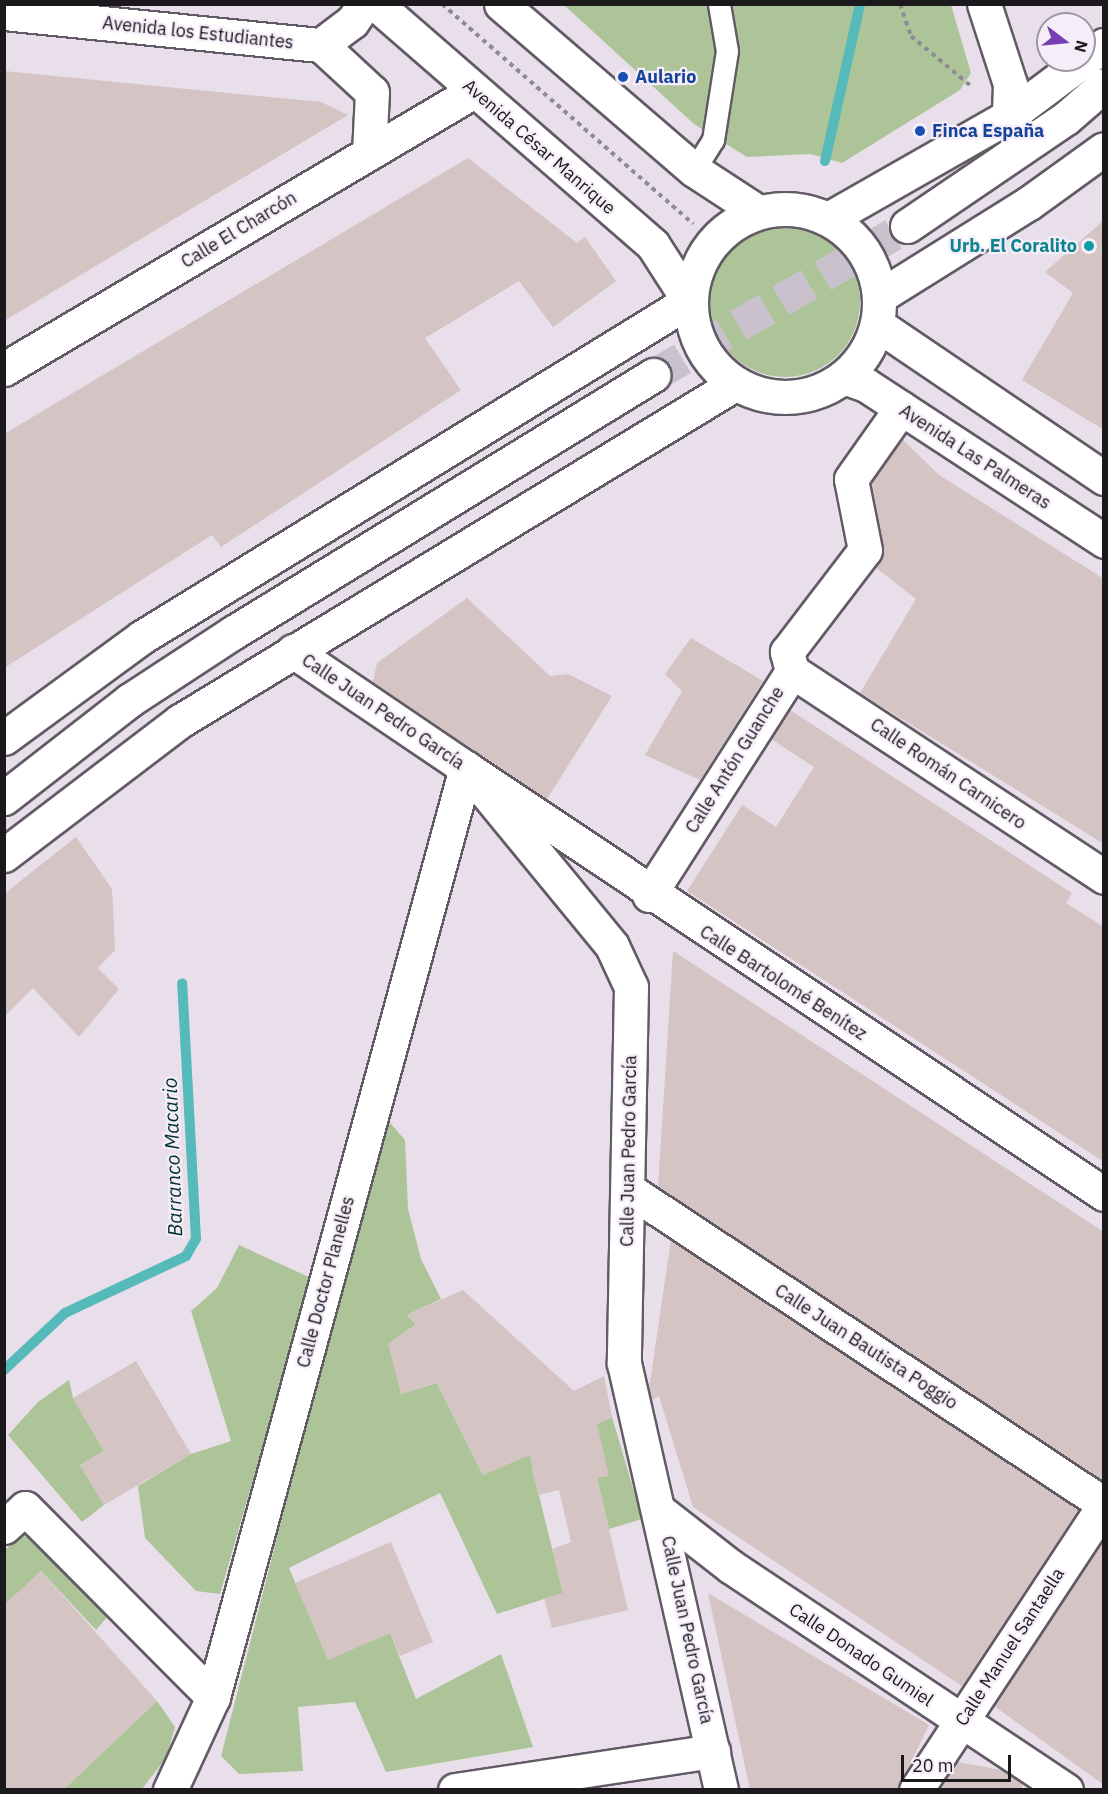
<!DOCTYPE html>
<meta charset="utf-8">
<style>
body{margin:0}
#map{position:relative;width:1108px;height:1794px;overflow:hidden;background:#e8dfea;font-family:"IBM Plex Sans",sans-serif}
div>[style]{position:absolute}
.green>*{inset:0;background:#acc498}
.round{border-radius:50%}
.stream>*{height:10px;margin:-5px;padding:0 5px;transform-origin:5px;border-radius:5px;background:#56b9ba}
.building>*{inset:0;background:#d4c4c3}
.secondary-tunnel>*{height:33px;margin-top:-16.5px;transform-origin:0;background:repeating-linear-gradient(90deg,#c9c1cb 0 33px,transparent 0 49px)}
.path>*{height:4px;margin-top:-2px;transform-origin:0;background:repeating-linear-gradient(90deg,#908a92 0 4.5px,transparent 0 9px)}
.roads{filter:drop-shadow(2px 0 #625b65) drop-shadow(-2px 0 #625b65) drop-shadow(0 2px #625b65) drop-shadow(0 -2px #625b65)}
.lane>*{height:21px;margin:-10.5px;padding:0 10.5px;transform-origin:10.5px;border-radius:10.5px;background:#fff}
.street>*{height:33px;margin:-16.5px;padding:0 16.5px;transform-origin:16.5px;border-radius:16.5px;background:#fff}
.secondary>*{height:33px;margin:-16.5px;padding:0 16.5px;transform-origin:16.5px;border-radius:16.5px;background:#fff}
.secondary>.ring{margin:-16.5px;padding:0;box-sizing:content-box;background:none;border:33px solid #fff;border-radius:50%}
.dots>*{width:16px;height:16px;translate:-50% -50%;box-sizing:border-box;border:3px solid #f5edf8;border-radius:50%}
span{translate:-50% -50%;white-space:nowrap;text-align:center;line-height:1.15;-webkit-text-stroke:4.5px #f5edf8;paint-order:stroke}
.street-label{font-size:18px;color:#1c191d}
.transit-label{font-size:18px;color:#164399;font-weight:700}
.left{translate:0 -50%;text-align:left}
.culture-label{font-size:18px;color:#0d838f;font-weight:700}
.right{translate:-100% -50%;text-align:right}
.water-label{font-size:20px;color:#003031;font-style:italic}
.frame{position:absolute;inset:0;border:6px solid #1c191d;pointer-events:none}
.north{position:absolute;left:1036px;top:12px;width:60px;height:60px;box-sizing:border-box;background:#f5edf8;border:2px solid #9e98a0;border-radius:50%;rotate:106deg;font-size:16px;font-weight:700;line-height:24px;text-align:center;color:#1c191d}
.north::after{content:'';display:block;margin:auto;width:21px;height:27px;background:#773eb4;clip-path:polygon(50% 0,100% 100%,50% 72%,0 100%)}
.scale{position:absolute;left:901px;top:1755px;width:110px;height:27px;box-sizing:border-box;border:3px solid #1c191d;border-top:0;padding-left:8px;font-size:18px;line-height:21px;white-space:nowrap;color:#1c191d;-webkit-text-stroke:4px #f5edf8;paint-order:stroke}
</style>
<div id="map">
<div class="green">
<div style="clip-path:polygon(564px 5px,951px 5px,971px 73px,960px 90px,842px 163px,810px 154px,747px 157px,694px 124px)"></div>
<div class="round" style="left:710px;top:227px;width:150px;height:150px"></div>
<div style="clip-path:polygon(385px 1117px,405px 1140px,408px 1209px,421px 1259px,441px 1299px,407px 1315px,416px 1324px,389px 1344px,401px 1394px,437px 1383px,483px 1475px,612px 1417px,642px 1519px,609px 1529px,597px 1478px,532px 1467px,563px 1593px,497px 1614px,440px 1493px,289px 1568px,328px 1659px,390px 1633px,416px 1699px,501px 1654px,533px 1747px,386px 1772px,355px 1702px,298px 1707px,303px 1771px,239px 1774px,221px 1756px)"></div>
<div style="clip-path:polygon(239px 1245px,311px 1278px,220px 1594px,196px 1591px,145px 1538px,138px 1486px,191px 1454px,231px 1441px,191px 1311px,217px 1288px)"></div>
<div style="clip-path:polygon(69px 1380px,73px 1398px,104px 1451px,80px 1465px,104px 1505px,82px 1522px,8px 1435px,38px 1402px)"></div>
<div style="clip-path:polygon(20px 1536px,37px 1538px,109px 1615px,96px 1630px,41px 1571px,5px 1605px,5px 1550px)"></div>
<div style="clip-path:polygon(157px 1701px,175px 1727px,166px 1758px,142px 1789px,63px 1790px)"></div>
</div>
<div class="stream">
<div style="left:825px;top:161px;width:161px;rotate:-77.4deg"></div>
<div style="left:4px;top:1370px;width:83px;rotate:-43.1deg"></div>
<div style="left:65px;top:1313px;width:134px;rotate:-25.2deg"></div>
<div style="left:186px;top:1256px;width:20px;rotate:-60deg"></div>
<div style="left:196px;top:1239px;width:256px;rotate:-93.1deg"></div>
</div>
<div class="building">
<div style="clip-path:polygon(4px 71px,321px 102px,348px 115px,4px 321px)"></div>
<div style="clip-path:polygon(468px 158px,577px 243px,585px 237px,616px 281px,553px 327px,519px 281px,425px 338px,461px 390px,221px 547px,212px 535px,4px 668px,4px 434px)"></div>
<div style="clip-path:polygon(1104px 220px,1104px 430px,1022px 380px,1073px 293px,1045px 272px)"></div>
<div style="clip-path:polygon(902px 439px,939px 475px,1104px 579px,1104px 844px,860px 693px,916px 599px,875px 567px,883px 547px,871px 484px)"></div>
<div style="clip-path:polygon(467px 598px,550px 676px,568px 674px,612px 696px,547px 799px,373px 682px,377px 663px)"></div>
<div style="clip-path:polygon(691px 638px,763px 681px,700px 780px,645px 755px,682px 691px,665px 674px)"></div>
<div style="clip-path:polygon(790px 710px,1072px 893px,1066px 903px,1104px 927px,1104px 1162px,687px 891px,742px 805px,776px 827px,814px 767px,771px 739px)"></div>
<div style="clip-path:polygon(76px 837px,112px 889px,115px 950px,98px 968px,119px 989px,79px 1037px,33px 988px,4px 1017px,4px 894px)"></div>
<div style="clip-path:polygon(673px 951px,1104px 1232px,1104px 1481px,658px 1187px)"></div>
<div style="clip-path:polygon(671px 1240px,1078px 1510px,962px 1686px,693px 1507px,659px 1396px,652px 1400px,649px 1389px)"></div>
<div style="clip-path:polygon(463px 1290px,574px 1391px,604px 1376px,612px 1417px,597px 1424px,609px 1476px,597px 1478px,628px 1610px,552px 1628px,544px 1598px,563px 1593px,552px 1549px,571px 1542px,559px 1490px,538px 1495px,530px 1455px,483px 1475px,437px 1383px,401px 1394px,388px 1344px,416px 1324px,407px 1315px)"></div>
<div style="clip-path:polygon(136px 1361px,191px 1454px,104px 1505px,80px 1465px,104px 1451px,73px 1398px)"></div>
<div style="clip-path:polygon(1104px 1540px,1104px 1785px,994px 1706px)"></div>
<div style="clip-path:polygon(391px 1542px,433px 1642px,400px 1656px,390px 1633px,328px 1660px,295px 1583px)"></div>
<div style="clip-path:polygon(41px 1571px,157px 1701px,63px 1790px,4px 1790px,4px 1605px)"></div>
<div style="clip-path:polygon(708px 1593px,929px 1725px,897px 1790px,750px 1790px)"></div>
<div style="clip-path:polygon(957px 1762px,1002px 1770px,1022px 1783px,1022px 1790px,939px 1790px)"></div>
</div>
<div class="secondary-tunnel">
<div style="left:654px;top:375px;width:294px;rotate:-30.5deg"></div>
</div>
<div class="path">
<div style="left:442px;top:4px;width:334px;rotate:41.2deg"></div>
<div style="left:900px;top:4px;width:34px;rotate:71deg"></div>
<div style="left:911px;top:36px;width:78px;rotate:39.8deg"></div>
</div>
<div class="roads">
<div class="lane">
<div style="left:694px;top:170px;width:36px;rotate:-58deg"></div>
<div style="left:713px;top:140px;width:90px;rotate:-81.1deg"></div>
<div style="left:727px;top:51px;width:48px;rotate:-99.7deg"></div>
</div>
<div class="street">
<div style="left:984px;top:4px;width:84px;rotate:72deg"></div>
<div style="left:1010px;top:84px;width:32px;rotate:92deg"></div>
<div style="left:4px;top:13px;width:319px;rotate:5.8deg"></div>
<div style="left:321px;top:45px;width:69px;rotate:42.7deg"></div>
<div style="left:372px;top:92px;width:61px;rotate:92.8deg"></div>
<div style="left:321px;top:45px;width:39px;rotate:-37deg"></div>
<div style="left:352px;top:22px;width:22px;rotate:-56deg"></div>
<div style="left:878px;top:325px;width:273px;rotate:34.1deg"></div>
<div style="left:4px;top:369px;width:546px;rotate:-30.6deg"></div>
<div style="left:843px;top:377px;width:24px;rotate:19deg"></div>
<div style="left:866px;top:385px;width:285px;rotate:33.2deg"></div>
<div style="left:293px;top:651px;width:209px;rotate:34.1deg"></div>
<div style="left:466px;top:768px;width:230px;rotate:50.6deg"></div>
<div style="left:612px;top:946px;width:45px;rotate:65.1deg"></div>
<div style="left:631px;top:987px;width:376px;rotate:91.1deg"></div>
<div style="left:624px;top:1363px;width:438px;rotate:77.2deg"></div>
<div style="left:792px;top:671px;width:374px;rotate:33.4deg"></div>
<div style="left:649px;top:895px;width:266px;rotate:-57.4deg"></div>
<div style="left:792px;top:671px;width:20px;rotate:-105deg"></div>
<div style="left:787px;top:652px;width:128px;rotate:-52.6deg"></div>
<div style="left:865px;top:550px;width:72px;rotate:-101.2deg"></div>
<div style="left:851px;top:479px;width:87px;rotate:-54.8deg"></div>
<div style="left:629px;top:1190px;width:569px;rotate:33.47deg"></div>
<div style="left:662px;top:1513px;width:86px;rotate:37.9deg"></div>
<div style="left:730px;top:1566px;width:404px;rotate:33.7deg"></div>
<div style="left:4px;top:1527px;width:28px;rotate:-42deg"></div>
<div style="left:25px;top:1508px;width:267px;rotate:45.2deg"></div>
<div style="left:170px;top:1790px;width:102px;rotate:-65.2deg"></div>
<div style="left:213px;top:1697px;width:963px;rotate:-74.77deg"></div>
<div style="left:466px;top:768px;width:767px;rotate:33.73deg"></div>
<div style="left:455px;top:1790px;width:261px;rotate:-8.6deg"></div>
<div style="left:916px;top:1790px;width:341px;rotate:-56.6deg"></div>
</div>
<div class="secondary">
<div style="left:376px;top:4px;width:367px;rotate:41deg"></div>
<div style="left:653px;top:245px;width:67px;rotate:57.3deg"></div>
<div style="left:501px;top:4px;width:255px;rotate:40.7deg"></div>
<div style="left:694px;top:170px;width:75px;rotate:33.1deg"></div>
<div class="ring" style="left:691px;top:209px;width:155px;height:155px"></div>
<div style="left:830px;top:218px;width:206px;rotate:-29.7deg"></div>
<div style="left:1009px;top:116px;width:119px;rotate:-36.8deg"></div>
<div style="left:907px;top:226px;width:192px;rotate:-34.2deg"></div>
<div style="left:1066px;top:118px;width:50px;rotate:-41deg"></div>
<div style="left:880px;top:296px;width:176px;rotate:-32deg"></div>
<div style="left:1029px;top:203px;width:92px;rotate:-35.8deg"></div>
<div style="left:4px;top:738px;width:171px;rotate:-36.2deg"></div>
<div style="left:142px;top:637px;width:642px;rotate:-31.56deg"></div>
<div style="left:4px;top:798px;width:160px;rotate:-37.9deg"></div>
<div style="left:130px;top:700px;width:124px;rotate:-33.2deg"></div>
<div style="left:234px;top:632px;width:492px;rotate:-31.5deg"></div>
<div style="left:4px;top:855px;width:221px;rotate:-37.3deg"></div>
<div style="left:180px;top:721px;width:649px;rotate:-31.27deg"></div>
</div>
</div>
<div class="dots">
<div style="left:623px;top:77px;background:#1a4fb4"></div>
<div style="left:920px;top:131px;background:#1a4fb4"></div>
<div style="left:1089px;top:246px;background:#0f9aa8"></div>
</div>
<div class="street-label">
<span style="left:198px;top:33px;rotate:6deg">Avenida los Estudiantes</span>
<span style="left:539px;top:147px;rotate:41deg">Avenida César Manrique</span>
<span style="left:239px;top:230px;rotate:-31deg">Calle El Charcón</span>
<span style="left:975px;top:457px;rotate:33deg">Avenida Las Palmeras</span>
<span style="left:383px;top:712px;rotate:34deg">Calle Juan Pedro García</span>
<span style="left:735px;top:760px;rotate:-58deg">Calle Antón Guanche</span>
<span style="left:948px;top:774px;rotate:34deg">Calle Román Carnicero</span>
<span style="left:783px;top:983px;rotate:33deg">Calle Bartolomé Benítez</span>
<span style="left:629px;top:1151px;rotate:-89deg">Calle Juan Pedro García</span>
<span style="left:326px;top:1282px;rotate:-75deg">Calle Doctor Planelles</span>
<span style="left:866px;top:1347px;rotate:33deg">Calle Juan Bautista Poggio</span>
<span style="left:687px;top:1630px;rotate:78deg">Calle Juan Pedro García</span>
<span style="left:1010px;top:1647px;rotate:-57deg">Calle Manuel Santaella</span>
<span style="left:861px;top:1655px;rotate:34deg">Calle Donado Gumiel</span>
</div>
<div class="transit-label">
<span class="left" style="left:635px;top:77px">Aulario</span>
<span class="left" style="left:932px;top:131px">Finca España</span>
</div>
<div class="culture-label">
<span class="right" style="left:1077px;top:246px">Urb. El Coralito</span>
</div>
<div class="water-label">
<span style="left:172px;top:1157px;rotate:-92deg">Barranco Macario</span>
</div>
<div class="frame"></div>
<div class="north">N</div>
<div class="scale">20 m</div>
</div>
